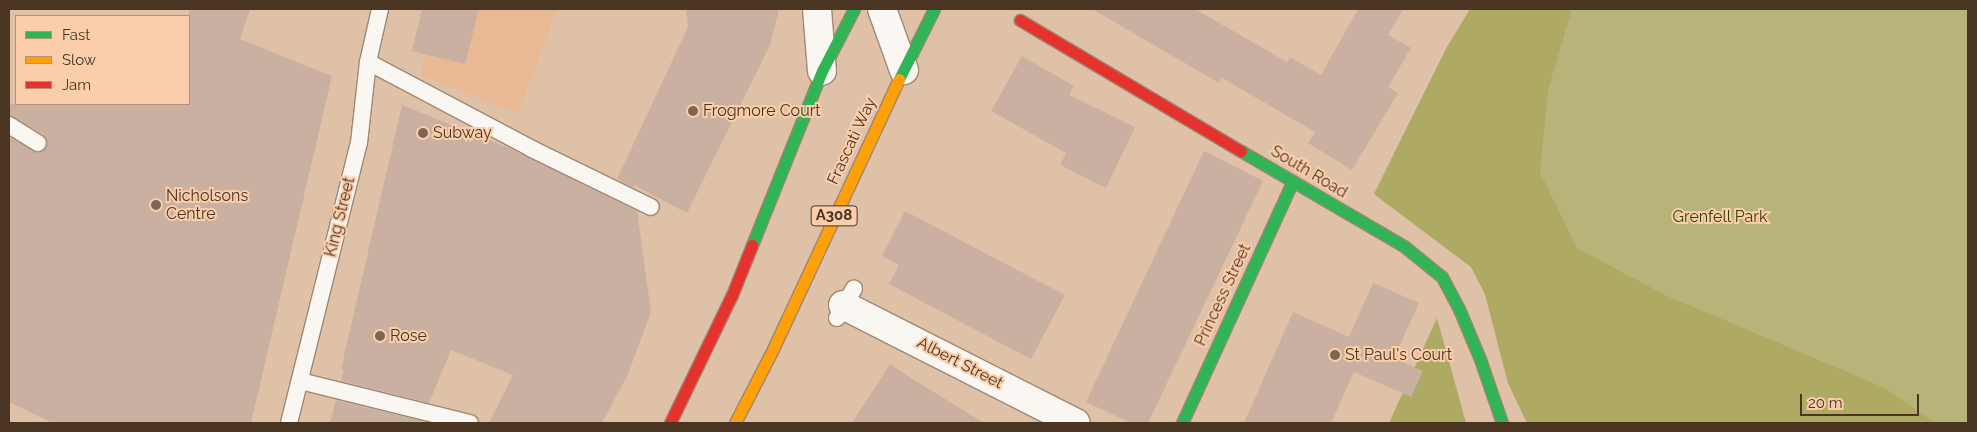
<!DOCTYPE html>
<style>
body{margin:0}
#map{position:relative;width:1977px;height:432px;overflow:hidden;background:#dfc1a8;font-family:Raleway,sans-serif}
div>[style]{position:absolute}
.built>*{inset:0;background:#e9b994}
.green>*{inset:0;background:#b7b47a}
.forest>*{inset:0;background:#aeaa64}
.building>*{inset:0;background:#cab0a1}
.roads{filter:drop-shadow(1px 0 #9e8773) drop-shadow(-1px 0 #9e8773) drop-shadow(0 1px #9e8773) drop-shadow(0 -1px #9e8773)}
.lane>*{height:16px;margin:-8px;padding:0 8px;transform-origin:8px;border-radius:8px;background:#faf6f2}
.street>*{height:28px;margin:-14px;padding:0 14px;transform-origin:14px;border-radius:14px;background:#faf6f2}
.fast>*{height:11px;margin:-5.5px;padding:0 5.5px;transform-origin:5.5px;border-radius:5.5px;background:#30b455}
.slow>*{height:11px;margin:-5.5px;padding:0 5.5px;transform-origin:5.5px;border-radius:5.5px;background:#ff9f0a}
.jam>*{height:11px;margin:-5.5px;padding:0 5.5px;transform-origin:5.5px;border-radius:5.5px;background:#e5322d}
.dots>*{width:14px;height:14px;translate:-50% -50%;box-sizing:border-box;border:2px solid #fbceab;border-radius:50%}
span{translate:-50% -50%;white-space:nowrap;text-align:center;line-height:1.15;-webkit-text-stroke:4px #fbceab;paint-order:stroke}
.shield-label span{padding:1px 4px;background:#fbceab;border:1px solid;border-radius:4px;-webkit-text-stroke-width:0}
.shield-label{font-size:15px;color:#4a3422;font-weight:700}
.poi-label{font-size:16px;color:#4a3422}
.left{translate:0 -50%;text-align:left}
.street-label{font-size:16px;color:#4a3422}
.park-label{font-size:16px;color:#364005}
.frame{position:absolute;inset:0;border:10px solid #4a3422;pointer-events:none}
.legend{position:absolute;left:15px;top:15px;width:175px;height:90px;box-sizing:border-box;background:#fbceab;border:1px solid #b49074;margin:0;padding:6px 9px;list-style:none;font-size:15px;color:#4a3422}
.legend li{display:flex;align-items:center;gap:10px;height:25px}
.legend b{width:25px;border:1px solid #b49074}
.scale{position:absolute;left:1800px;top:394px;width:119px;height:22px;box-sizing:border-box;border:2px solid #4a3422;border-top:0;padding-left:6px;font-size:15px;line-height:18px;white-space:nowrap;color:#4a3422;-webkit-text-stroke:4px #fbceab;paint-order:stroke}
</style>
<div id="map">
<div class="built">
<div style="clip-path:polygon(437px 9px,557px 9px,518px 113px,420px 75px)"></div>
</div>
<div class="green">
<div style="clip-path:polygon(1470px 9px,1968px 9px,1968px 423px,1527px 423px,1508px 383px,1485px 294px,1471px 267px,1374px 194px,1446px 49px)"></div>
</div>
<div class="forest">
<div style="clip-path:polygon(1470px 9px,1572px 9px,1548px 90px,1540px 172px,1577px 248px,1665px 295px,1885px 388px,1935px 423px,1527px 423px,1508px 383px,1485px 294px,1471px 267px,1374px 194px,1446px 49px)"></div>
<div style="clip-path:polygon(1437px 318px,1466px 423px,1389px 423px)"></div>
</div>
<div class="building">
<div style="clip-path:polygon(189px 9px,250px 9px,240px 39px,332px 76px,251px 423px,53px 423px,9px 402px,9px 137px,37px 153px,43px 152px,48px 143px,43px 134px,9px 115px,9px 104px,189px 104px)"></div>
<div style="clip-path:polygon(422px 9px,479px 9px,465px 64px,412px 51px)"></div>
<div style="clip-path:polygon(686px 9px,779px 9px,770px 45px,687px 213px,634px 185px,634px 188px,617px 179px,688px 27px)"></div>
<div style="clip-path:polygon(1092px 9px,1195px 9px,1287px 62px,1290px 57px,1321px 75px,1358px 9px,1403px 9px,1388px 35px,1411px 48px,1388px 87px,1398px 93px,1352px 170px,1308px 143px,1315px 132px,1222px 78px,1219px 83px)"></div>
<div style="clip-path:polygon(1022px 56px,1074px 86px,1069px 95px,1135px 127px,1106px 188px,1060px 165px,1066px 153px,991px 111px)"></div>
<div style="clip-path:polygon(402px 105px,509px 148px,637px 211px,651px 312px,628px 374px,602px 423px,489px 423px,513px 375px,451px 350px,429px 403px,341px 381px,344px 370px,341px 369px)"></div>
<div style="clip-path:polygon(1204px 151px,1263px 181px,1148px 423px,1131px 423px,1086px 402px)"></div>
<div style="clip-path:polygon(905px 211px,1065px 295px,1031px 359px,889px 284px,899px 265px,882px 256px)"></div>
<div style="clip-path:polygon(1373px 283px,1419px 303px,1394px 358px,1423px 371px,1411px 397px,1354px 372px,1331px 423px,1244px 423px,1293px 312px,1349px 337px)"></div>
<div style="clip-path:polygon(890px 364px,911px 378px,984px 423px,852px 423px)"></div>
<div style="clip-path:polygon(336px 400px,422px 421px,421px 423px,330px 423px)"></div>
</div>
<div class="roads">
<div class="lane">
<div style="left:368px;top:62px;width:186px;rotate:27.9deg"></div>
<div style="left:532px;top:149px;width:132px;rotate:26deg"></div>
<div style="left:9px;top:125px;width:34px;rotate:32deg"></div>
<div style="left:837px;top:318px;width:34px;rotate:-60deg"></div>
<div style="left:300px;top:381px;width:175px;rotate:13.9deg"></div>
<div style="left:289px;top:423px;width:289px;rotate:-76deg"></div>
<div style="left:359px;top:143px;width:81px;rotate:-83.7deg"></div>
<div style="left:368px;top:62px;width:54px;rotate:-77.2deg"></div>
</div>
<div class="street">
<div style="left:817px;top:9px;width:62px;rotate:85.4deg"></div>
<div style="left:882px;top:9px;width:65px;rotate:70.2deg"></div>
<div style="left:843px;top:305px;width:261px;rotate:26.9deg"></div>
</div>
<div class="fast">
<div style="left:899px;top:79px;width:78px;rotate:-63.4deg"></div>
<div style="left:1241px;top:151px;width:190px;rotate:30.3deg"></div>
<div style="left:1405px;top:247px;width:48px;rotate:39deg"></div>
<div style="left:1442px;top:277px;width:36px;rotate:62deg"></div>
<div style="left:1459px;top:309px;width:54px;rotate:67.2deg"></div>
<div style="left:1480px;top:359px;width:68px;rotate:71deg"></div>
<div style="left:752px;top:245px;width:188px;rotate:-68.1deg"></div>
<div style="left:822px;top:71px;width:70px;rotate:-62.7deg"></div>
<div style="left:1182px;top:423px;width:266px;rotate:-65.4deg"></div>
</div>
<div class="slow">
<div style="left:735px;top:423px;width:83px;rotate:-62.8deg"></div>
<div style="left:773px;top:349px;width:298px;rotate:-65deg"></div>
</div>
<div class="jam">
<div style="left:1020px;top:20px;width:257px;rotate:30.7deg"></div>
<div style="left:670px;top:423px;width:142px;rotate:-64.2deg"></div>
<div style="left:732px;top:295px;width:54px;rotate:-68.2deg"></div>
</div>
</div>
<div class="dots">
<div style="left:693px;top:111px;background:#7e6551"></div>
<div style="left:423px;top:133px;background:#7e6551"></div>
<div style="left:156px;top:205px;background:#7e6551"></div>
<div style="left:380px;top:336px;background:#7e6551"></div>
<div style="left:1335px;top:355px;background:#7e6551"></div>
</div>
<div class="shield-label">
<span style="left:834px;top:216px">A308</span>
</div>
<div class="poi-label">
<span class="left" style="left:703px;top:111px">Frogmore Court</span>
<span class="left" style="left:433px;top:133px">Subway</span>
<span class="left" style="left:166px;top:205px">Nicholsons<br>Centre</span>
<span class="left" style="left:390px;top:336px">Rose</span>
<span class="left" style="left:1345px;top:355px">St Paul's Court</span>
</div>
<div class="street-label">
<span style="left:852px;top:141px;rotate:-65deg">Frascati Way</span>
<span style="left:1309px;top:172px;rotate:31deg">South Road</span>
<span style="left:340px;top:217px;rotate:-76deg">King Street</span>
<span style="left:1223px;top:295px;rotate:-65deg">Princess Street</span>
<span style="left:960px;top:363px;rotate:27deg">Albert Street</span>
</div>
<div class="park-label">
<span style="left:1720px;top:217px">Grenfell Park</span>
</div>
<div class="frame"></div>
<ul class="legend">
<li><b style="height:6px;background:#30b455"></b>Fast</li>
<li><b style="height:6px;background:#ff9f0a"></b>Slow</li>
<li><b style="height:6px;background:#e5322d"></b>Jam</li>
</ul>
<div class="scale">20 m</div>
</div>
